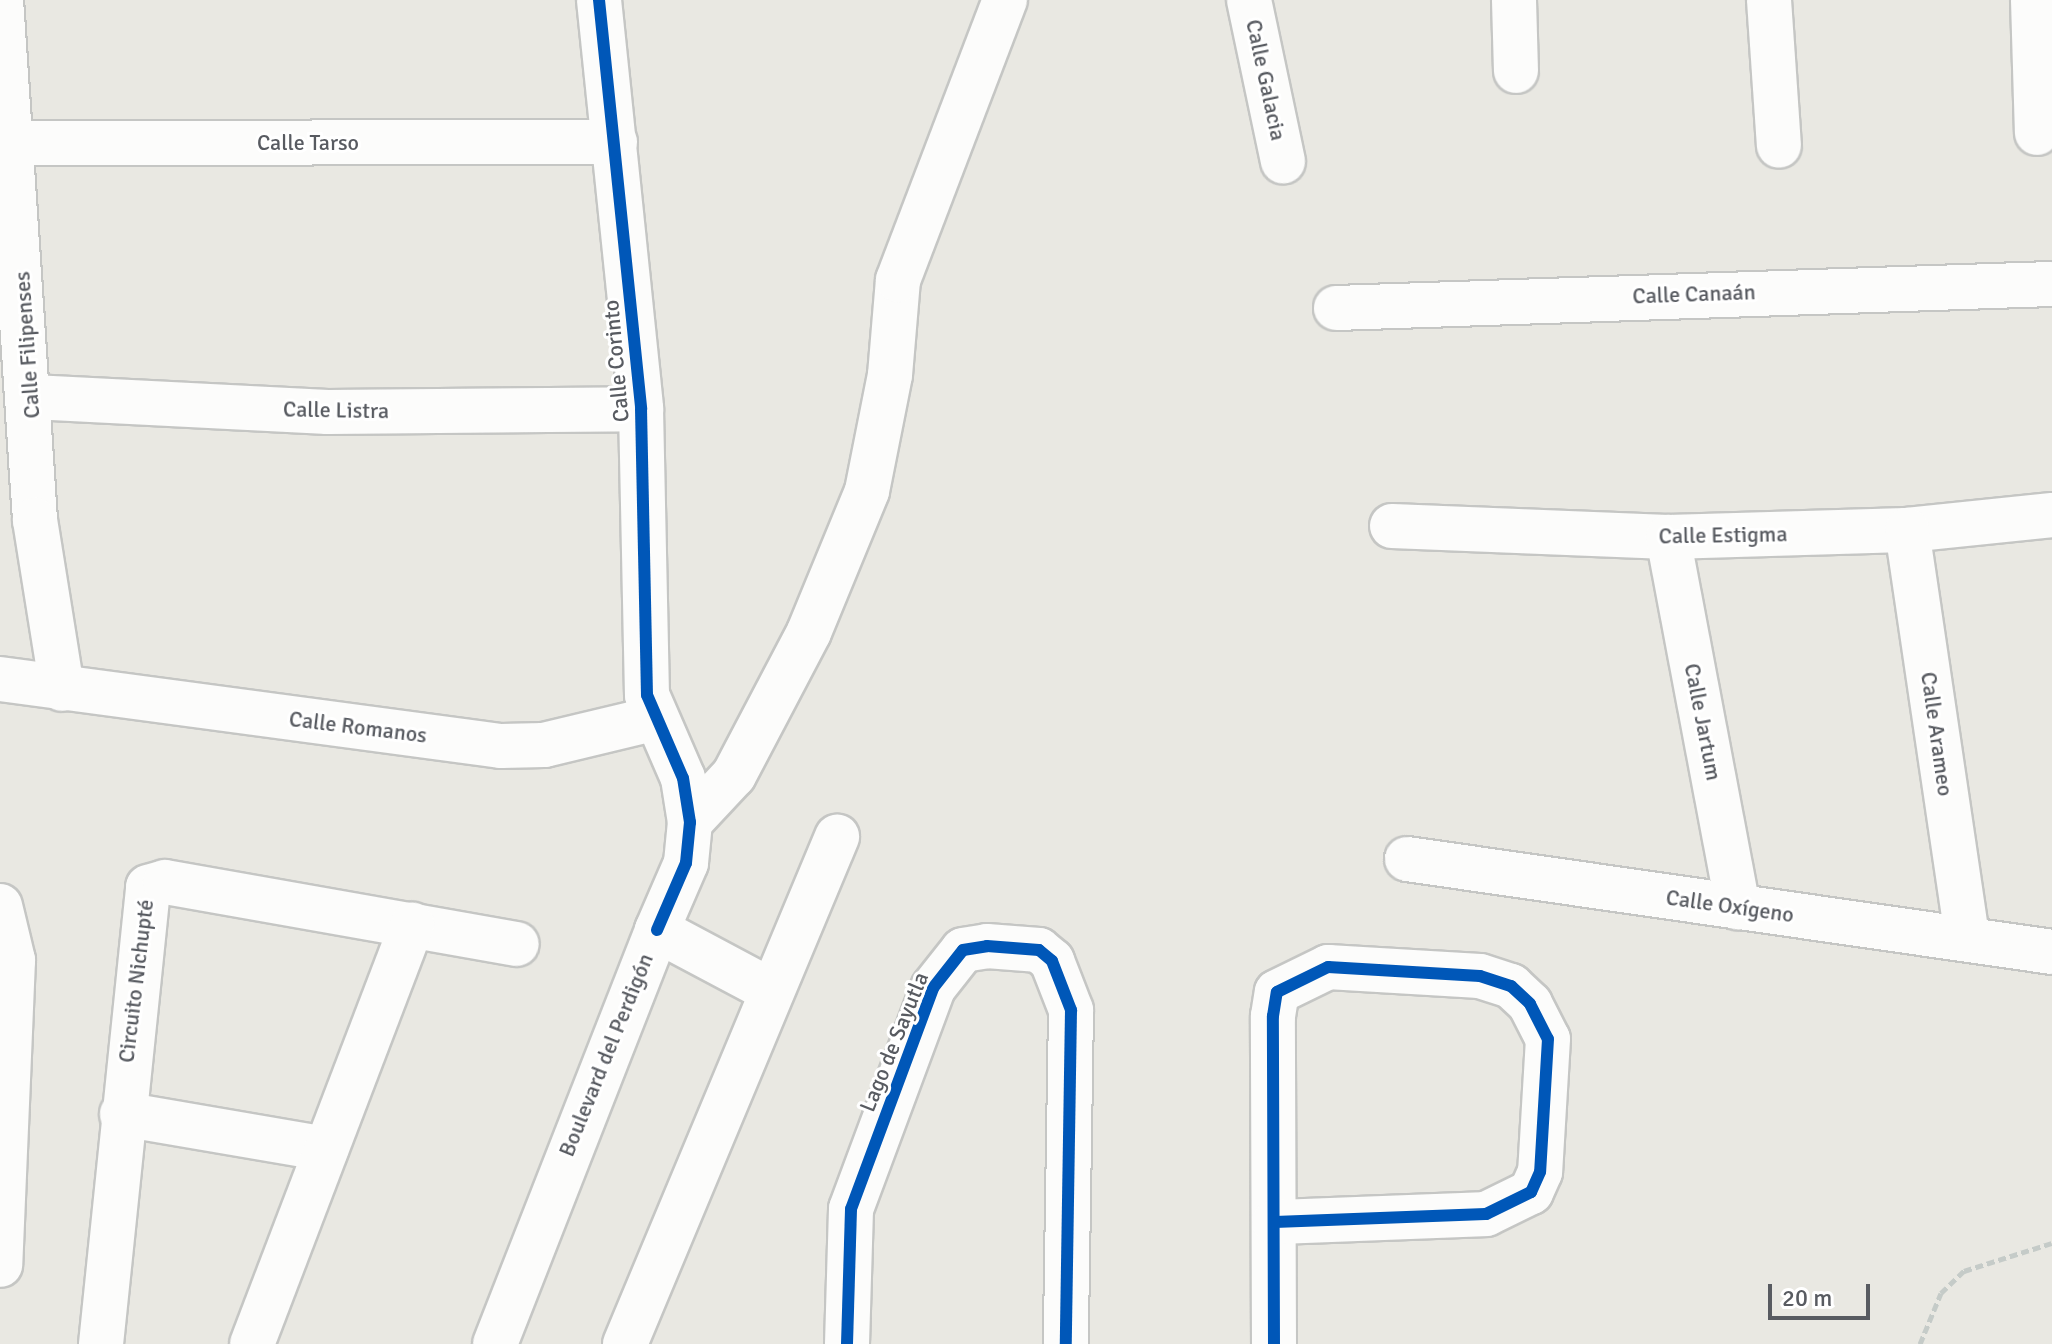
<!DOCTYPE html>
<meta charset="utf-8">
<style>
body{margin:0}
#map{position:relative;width:2052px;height:1344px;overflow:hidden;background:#e9e8e2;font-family:Signika,sans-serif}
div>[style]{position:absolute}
.path>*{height:5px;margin-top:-2.5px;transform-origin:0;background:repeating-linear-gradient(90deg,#c5cbc8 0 8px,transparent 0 12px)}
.roads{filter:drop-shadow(2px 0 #c5c6c4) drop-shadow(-2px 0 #c5c6c4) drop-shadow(0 2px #c5c6c4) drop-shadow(0 -2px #c5c6c4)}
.minor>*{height:44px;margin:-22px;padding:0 22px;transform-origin:22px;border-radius:22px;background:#fcfcfb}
.cycleway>*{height:12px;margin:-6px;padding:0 6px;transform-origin:6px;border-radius:6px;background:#0057b8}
span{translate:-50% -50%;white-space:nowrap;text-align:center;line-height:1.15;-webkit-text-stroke:6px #fff;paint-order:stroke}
.street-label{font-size:22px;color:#585b61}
.scale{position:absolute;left:1768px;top:1284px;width:102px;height:36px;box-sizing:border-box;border:4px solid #585b61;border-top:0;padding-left:10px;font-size:24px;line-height:28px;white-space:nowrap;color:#585b61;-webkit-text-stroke:6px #fff;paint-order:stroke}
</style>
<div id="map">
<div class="path">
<div style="left:1920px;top:1344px;width:55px;rotate:-67.6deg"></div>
<div style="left:1941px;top:1293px;width:32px;rotate:-44deg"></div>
<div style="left:1964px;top:1271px;width:92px;rotate:-17.7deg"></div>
</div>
<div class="roads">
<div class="minor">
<div style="left:1px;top:0;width:521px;rotate:86.26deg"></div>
<div style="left:35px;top:520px;width:171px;rotate:80.9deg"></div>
<div style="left:599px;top:0;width:411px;rotate:84.1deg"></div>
<div style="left:641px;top:409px;width:286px;rotate:88.8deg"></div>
<div style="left:647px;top:695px;width:90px;rotate:66.6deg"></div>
<div style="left:683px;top:778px;width:45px;rotate:81deg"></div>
<div style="left:690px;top:822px;width:41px;rotate:95.6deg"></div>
<div style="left:686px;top:863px;width:73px;rotate:113.4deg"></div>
<div style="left:1249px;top:0;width:165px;rotate:78.1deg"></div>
<div style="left:1514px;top:0;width:71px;rotate:88.4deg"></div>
<div style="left:1769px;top:0;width:146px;rotate:86.1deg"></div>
<div style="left:2033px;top:0;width:133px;rotate:88.3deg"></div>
<div style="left:0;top:143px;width:615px;rotate:-0.09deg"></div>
<div style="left:1336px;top:308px;width:716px;rotate:-1.92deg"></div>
<div style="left:32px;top:397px;width:296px;rotate:2.9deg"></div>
<div style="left:328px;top:412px;width:313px;rotate:-0.5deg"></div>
<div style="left:1392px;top:526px;width:276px;rotate:2.3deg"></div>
<div style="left:1668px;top:537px;width:239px;rotate:-1.7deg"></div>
<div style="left:1907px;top:530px;width:146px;rotate:-5.9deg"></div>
<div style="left:1907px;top:530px;width:412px;rotate:81.6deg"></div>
<div style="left:1668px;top:537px;width:377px;rotate:79.3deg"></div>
<div style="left:0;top:679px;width:505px;rotate:7.62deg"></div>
<div style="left:501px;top:746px;width:43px;rotate:-1.3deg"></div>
<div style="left:544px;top:745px;width:111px;rotate:-13.5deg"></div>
<div style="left:690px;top:822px;width:64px;rotate:-46.9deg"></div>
<div style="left:734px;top:775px;width:161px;rotate:-62.3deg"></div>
<div style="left:809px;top:632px;width:152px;rotate:-67.6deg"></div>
<div style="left:867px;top:491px;width:118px;rotate:-78.8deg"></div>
<div style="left:890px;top:375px;width:95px;rotate:-85.2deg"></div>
<div style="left:898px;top:280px;width:300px;rotate:-69.1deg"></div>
<div style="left:1407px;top:859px;width:652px;rotate:8.2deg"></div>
<div style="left:0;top:906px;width:56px;rotate:76.5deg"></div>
<div style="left:13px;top:960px;width:305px;rotate:92.4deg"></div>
<div style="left:122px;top:1114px;width:207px;rotate:9.7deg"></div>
<div style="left:101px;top:1344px;width:459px;rotate:-84.1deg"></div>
<div style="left:148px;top:887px;width:18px;rotate:-16deg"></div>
<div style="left:165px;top:882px;width:357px;rotate:10deg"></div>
<div style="left:252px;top:1344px;width:449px;rotate:-69.1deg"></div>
<div style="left:495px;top:1344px;width:445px;rotate:-68.6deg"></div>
<div style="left:657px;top:930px;width:128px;rotate:28deg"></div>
<div style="left:625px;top:1344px;width:550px;rotate:-67.31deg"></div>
<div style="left:847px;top:1344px;width:135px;rotate:-88.3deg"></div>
<div style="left:851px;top:1209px;width:236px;rotate:-69.6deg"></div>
<div style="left:933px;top:988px;width:48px;rotate:-51.7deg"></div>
<div style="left:963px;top:950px;width:24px;rotate:-9deg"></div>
<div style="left:987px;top:946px;width:52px;rotate:4.4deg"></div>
<div style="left:1039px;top:950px;width:17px;rotate:40deg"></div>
<div style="left:1052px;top:961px;width:53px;rotate:68.8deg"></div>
<div style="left:1071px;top:1010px;width:334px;rotate:90.9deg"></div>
<div style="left:1274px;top:1344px;width:328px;rotate:-90.2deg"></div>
<div style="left:1273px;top:1016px;width:24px;rotate:-81deg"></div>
<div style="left:1277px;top:992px;width:57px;rotate:-26.1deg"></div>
<div style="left:1328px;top:967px;width:152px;rotate:3.4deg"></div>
<div style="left:1480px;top:976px;width:33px;rotate:18deg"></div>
<div style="left:1511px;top:986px;width:26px;rotate:43deg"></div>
<div style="left:1530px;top:1004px;width:39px;rotate:63deg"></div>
<div style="left:1548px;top:1039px;width:133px;rotate:93.4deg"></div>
<div style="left:1540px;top:1172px;width:22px;rotate:114deg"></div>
<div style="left:1531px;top:1192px;width:50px;rotate:153.9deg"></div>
<div style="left:1486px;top:1214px;width:212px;rotate:177.8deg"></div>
</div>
</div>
<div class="cycleway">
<div style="left:599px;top:0;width:411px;rotate:84.1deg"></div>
<div style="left:641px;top:409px;width:286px;rotate:88.8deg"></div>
<div style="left:647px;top:695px;width:90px;rotate:66.6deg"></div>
<div style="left:683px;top:778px;width:45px;rotate:81deg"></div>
<div style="left:690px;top:822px;width:41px;rotate:95.6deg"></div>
<div style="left:686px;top:863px;width:73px;rotate:113.4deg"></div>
<div style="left:847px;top:1344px;width:135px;rotate:-88.3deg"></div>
<div style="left:851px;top:1209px;width:236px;rotate:-69.6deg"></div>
<div style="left:933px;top:988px;width:48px;rotate:-51.7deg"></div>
<div style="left:963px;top:950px;width:24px;rotate:-9deg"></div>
<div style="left:987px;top:946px;width:52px;rotate:4.4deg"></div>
<div style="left:1039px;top:950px;width:17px;rotate:40deg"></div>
<div style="left:1052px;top:961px;width:53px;rotate:68.8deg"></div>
<div style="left:1071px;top:1010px;width:334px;rotate:90.9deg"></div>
<div style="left:1274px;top:1344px;width:328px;rotate:-90.2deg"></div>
<div style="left:1273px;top:1016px;width:24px;rotate:-81deg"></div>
<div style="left:1277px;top:992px;width:57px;rotate:-26.1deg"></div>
<div style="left:1328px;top:967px;width:152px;rotate:3.4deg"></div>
<div style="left:1480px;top:976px;width:33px;rotate:18deg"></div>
<div style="left:1511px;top:986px;width:26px;rotate:43deg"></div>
<div style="left:1530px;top:1004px;width:39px;rotate:63deg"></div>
<div style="left:1548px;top:1039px;width:133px;rotate:93.4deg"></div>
<div style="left:1540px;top:1172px;width:22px;rotate:114deg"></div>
<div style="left:1531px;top:1192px;width:50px;rotate:153.9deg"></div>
<div style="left:1486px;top:1214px;width:212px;rotate:177.8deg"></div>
</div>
<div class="street-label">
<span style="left:1266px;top:80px;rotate:78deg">Calle Galacia</span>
<span style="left:308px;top:143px">Calle Tarso</span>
<span style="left:1694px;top:294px;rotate:-2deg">Calle Canaán</span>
<span style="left:27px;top:345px;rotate:-94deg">Calle Filipenses</span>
<span style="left:616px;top:361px;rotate:-95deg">Calle Corinto</span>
<span style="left:336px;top:410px;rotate:1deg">Calle Listra</span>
<span style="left:1723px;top:535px;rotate:-1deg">Calle Estigma</span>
<span style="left:1703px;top:722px;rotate:79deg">Calle Jartum</span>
<span style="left:358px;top:727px;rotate:7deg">Calle Romanos</span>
<span style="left:1937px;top:734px;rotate:82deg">Calle Arameo</span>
<span style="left:1730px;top:906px;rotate:8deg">Calle Oxígeno</span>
<span style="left:136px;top:981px;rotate:-83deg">Circuito Nichupté</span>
<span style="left:894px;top:1042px;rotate:-68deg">Lago de Sayutla</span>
<span style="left:606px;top:1055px;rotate:-68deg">Boulevard del Perdigón</span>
</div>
<div class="scale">20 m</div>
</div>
